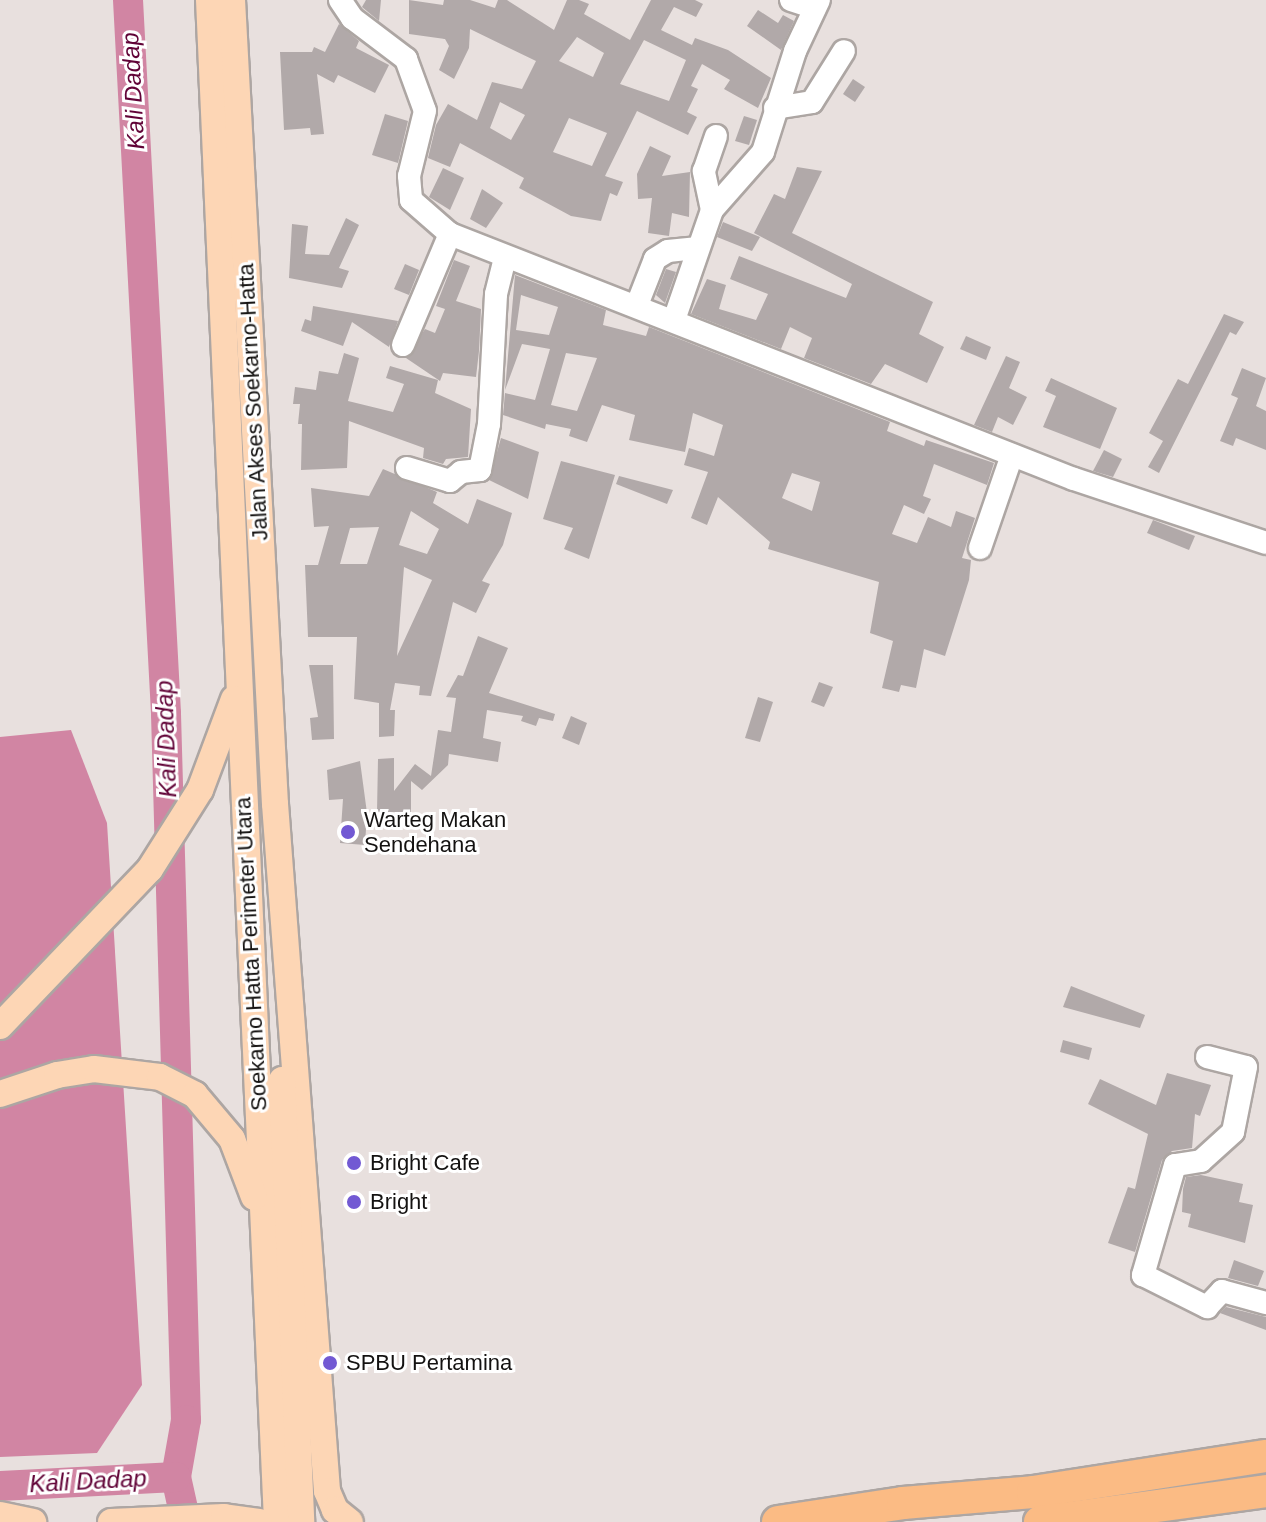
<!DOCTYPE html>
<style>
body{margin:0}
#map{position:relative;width:1266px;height:1522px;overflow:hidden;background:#e8e0de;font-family:Helvetica,sans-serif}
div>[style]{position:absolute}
.water>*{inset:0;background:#d185a3}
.river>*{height:30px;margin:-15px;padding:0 15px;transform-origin:15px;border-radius:15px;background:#d185a3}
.building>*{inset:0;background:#b1a9a9}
.roads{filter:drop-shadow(2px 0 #ada6a3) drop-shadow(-2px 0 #ada6a3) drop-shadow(0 2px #ada6a3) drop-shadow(0 -2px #ada6a3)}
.minor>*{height:22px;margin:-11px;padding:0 11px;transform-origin:11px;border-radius:11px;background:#fff}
.major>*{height:26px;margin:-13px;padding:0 13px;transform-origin:13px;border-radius:13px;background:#fdd6b5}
.highway>*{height:32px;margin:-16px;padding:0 16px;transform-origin:16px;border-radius:16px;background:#fbbb84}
.dots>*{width:22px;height:22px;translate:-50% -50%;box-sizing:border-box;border:4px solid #fff;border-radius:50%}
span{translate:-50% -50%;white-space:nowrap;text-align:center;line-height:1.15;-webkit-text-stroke:6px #fff;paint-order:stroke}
.street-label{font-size:22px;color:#141211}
.poi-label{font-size:22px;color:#141211}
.left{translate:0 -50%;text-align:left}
.water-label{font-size:24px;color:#610337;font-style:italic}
</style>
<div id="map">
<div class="water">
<div style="clip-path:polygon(71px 730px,107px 823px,142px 1385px,97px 1453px,0 1457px,0 737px)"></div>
</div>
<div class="river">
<div style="left:128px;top:0;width:715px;rotate:86.95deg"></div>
<div style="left:166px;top:714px;width:706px;rotate:88.38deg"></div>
<div style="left:186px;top:1420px;width:58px;rotate:100deg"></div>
<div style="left:176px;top:1477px;width:46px;rotate:77.5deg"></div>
<div style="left:0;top:1486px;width:176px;rotate:-2.9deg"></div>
</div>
<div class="building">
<div style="clip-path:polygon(366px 0,381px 0,379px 21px,362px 7px)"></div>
<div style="clip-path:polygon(evenodd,409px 0,443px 5px,444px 0,470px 0,495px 8px,498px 0,507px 0,554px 30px,567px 0,579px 0,589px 4px,584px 14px,630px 40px,651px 0,695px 0,703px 4px,696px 17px,674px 7px,661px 30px,692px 45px,695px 38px,728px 50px,771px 78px,758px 108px,724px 89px,730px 80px,702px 64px,691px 86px,698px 89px,687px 112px,697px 117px,688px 135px,637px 111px,605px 176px,623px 182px,617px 196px,610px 193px,601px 221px,571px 216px,519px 188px,524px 178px,460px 143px,450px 167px,428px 158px,436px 125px,448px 104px,477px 120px,492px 82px,522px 89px,536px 61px,470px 29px,469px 48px,454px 79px,439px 70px,449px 46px,445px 39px,409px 34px,409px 0,577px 37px,604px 53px,593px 77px,559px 61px,577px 37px,409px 0,644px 40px,686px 60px,669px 101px,620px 84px,644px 40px,409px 0,500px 102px,525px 115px,511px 140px,490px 128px,500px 102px,409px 0,569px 118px,607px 133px,592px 166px,553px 152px,569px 118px)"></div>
<div style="clip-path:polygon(758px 10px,778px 23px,783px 15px,794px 21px,781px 50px,747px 26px)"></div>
<div style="clip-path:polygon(339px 24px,359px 41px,356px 48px,389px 65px,375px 93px,338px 75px,334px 83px,317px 74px,324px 134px,311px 135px,310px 128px,284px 130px,280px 52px,312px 52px,314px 47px,325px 52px)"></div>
<div style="clip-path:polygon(853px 79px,865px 87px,855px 102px,843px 94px)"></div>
<div style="clip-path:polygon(385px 114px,408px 121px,398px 163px,372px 155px)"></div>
<div style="clip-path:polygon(744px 116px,757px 120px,749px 145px,735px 141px)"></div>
<div style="clip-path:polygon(650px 146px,671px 156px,662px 176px,690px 172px,689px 217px,672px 213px,669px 236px,648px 233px,652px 198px,638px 199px,637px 174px)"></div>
<div style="clip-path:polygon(797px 167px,822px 171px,792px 233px,933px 302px,919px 334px,944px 347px,927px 383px,885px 364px,871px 384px,804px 358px,812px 338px,790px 327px,781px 349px,691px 314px,707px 279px,726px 285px,719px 309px,756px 320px,768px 294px,730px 279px,739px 256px,846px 298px,852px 284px,754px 233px,774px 194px,785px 199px)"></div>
<div style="clip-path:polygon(443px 168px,464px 178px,450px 210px,429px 197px)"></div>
<div style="clip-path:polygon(482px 189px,503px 203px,486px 228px,470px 219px)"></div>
<div style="clip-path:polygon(346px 218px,359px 225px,339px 268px,349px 271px,342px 288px,289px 278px,292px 224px,308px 226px,305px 254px,329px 255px)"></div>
<div style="clip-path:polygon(723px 222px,760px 237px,752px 251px,717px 237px)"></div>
<div style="clip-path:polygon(454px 260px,470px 266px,456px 301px,481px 309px,479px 351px,476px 377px,443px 373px,440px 381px,406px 358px,425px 329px,435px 333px,445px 309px,436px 306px)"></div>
<div style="clip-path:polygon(405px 264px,419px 270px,409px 295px,394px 289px)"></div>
<div style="clip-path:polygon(666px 269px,676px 272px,665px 303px,656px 295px)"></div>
<div style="clip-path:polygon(evenodd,515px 275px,606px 310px,603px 325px,646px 336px,649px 327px,890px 422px,887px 431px,924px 446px,926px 440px,994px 463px,987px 485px,934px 464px,923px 496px,931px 499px,924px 514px,904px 505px,892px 534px,917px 543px,928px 517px,951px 527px,956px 511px,975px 518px,962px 558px,971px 560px,969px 580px,945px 656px,924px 649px,916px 688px,901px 685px,899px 692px,882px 688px,893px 641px,870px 633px,879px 582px,768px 549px,770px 542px,718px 497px,707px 525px,691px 518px,708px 472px,684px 465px,689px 448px,714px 456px,723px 425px,693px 413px,685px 452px,629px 440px,635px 415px,602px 405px,587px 442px,569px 436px,571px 429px,546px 424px,545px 429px,503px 415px,505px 393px,535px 400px,550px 349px,522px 344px,505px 390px,515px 275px,521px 295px,558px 307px,549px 335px,516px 330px,521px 295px,515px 275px,566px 353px,597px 358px,577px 411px,551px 405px,566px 353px,515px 275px,792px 473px,820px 482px,812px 511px,782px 498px,792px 473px)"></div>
<div style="clip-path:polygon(313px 306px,398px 321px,389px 347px,352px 322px,343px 346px,301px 331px,305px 319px,311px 321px)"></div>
<div style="clip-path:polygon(1224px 314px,1244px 322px,1236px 335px,1230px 332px,1159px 473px,1148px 467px,1163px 441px,1149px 433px,1178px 379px,1188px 384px)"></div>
<div style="clip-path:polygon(966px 336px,991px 347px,986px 360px,960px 349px)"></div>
<div style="clip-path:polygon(344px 353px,359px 358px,348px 401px,393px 412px,404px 384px,386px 378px,390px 366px,438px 380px,435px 393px,471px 409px,468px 457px,446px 459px,443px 464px,423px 458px,424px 448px,349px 421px,347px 468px,301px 470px,302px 424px,298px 424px,300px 404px,293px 404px,295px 387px,316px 390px,319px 371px,338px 374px)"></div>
<div style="clip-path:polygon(1006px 356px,1020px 362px,1009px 388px,1027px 397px,1013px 425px,998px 417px,992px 432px,974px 425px)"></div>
<div style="clip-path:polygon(1242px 368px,1266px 378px,1256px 406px,1266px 411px,1266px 450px,1236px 438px,1233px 446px,1220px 441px,1238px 398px,1231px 395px)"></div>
<div style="clip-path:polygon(1051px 378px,1117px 408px,1100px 449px,1043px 427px,1056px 396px,1045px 391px)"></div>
<div style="clip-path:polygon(501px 438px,539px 452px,528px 499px,489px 480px)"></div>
<div style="clip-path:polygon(1104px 450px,1122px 459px,1113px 477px,1093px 471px)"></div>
<div style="clip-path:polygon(561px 461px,615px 475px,589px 559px,564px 549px,573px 528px,543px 519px)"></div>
<div style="clip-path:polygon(evenodd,383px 469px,437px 492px,433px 503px,468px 524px,477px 499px,512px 513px,503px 545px,482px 581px,490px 584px,476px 613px,453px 602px,431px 696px,419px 695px,420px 686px,395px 683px,390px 710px,395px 710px,394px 736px,379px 737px,379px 703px,354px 699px,357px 637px,308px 637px,305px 565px,318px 565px,329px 526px,314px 527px,311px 488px,369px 496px,383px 469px,411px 511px,439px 529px,427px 554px,399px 545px,411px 511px,383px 469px,379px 527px,367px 564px,340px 564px,350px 528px,379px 527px,383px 469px,404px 567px,432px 580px,397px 656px,404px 567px)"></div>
<div style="clip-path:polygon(619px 476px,673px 490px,667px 504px,616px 484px)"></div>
<div style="clip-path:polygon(1153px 520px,1195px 536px,1189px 550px,1147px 533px)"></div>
<div style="clip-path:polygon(478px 636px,508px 648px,489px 693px,555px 714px,553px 721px,539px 718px,536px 726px,521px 721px,523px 716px,487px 710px,483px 738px,501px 742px,498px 762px,449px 754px,448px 765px,422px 790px,411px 781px,411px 812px,377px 812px,378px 759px,394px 758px,394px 791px,415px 764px,431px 776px,438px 730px,451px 732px,456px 698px,446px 697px,458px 675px,463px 676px)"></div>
<div style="clip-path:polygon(309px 665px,333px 665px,334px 739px,312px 740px,310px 718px,318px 717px)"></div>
<div style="clip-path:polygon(819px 682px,833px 687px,824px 707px,811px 702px)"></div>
<div style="clip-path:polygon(758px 697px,773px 702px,760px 742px,745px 738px)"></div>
<div style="clip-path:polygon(571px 716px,587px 723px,579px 745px,562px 738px)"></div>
<div style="clip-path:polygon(360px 761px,367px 813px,365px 845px,340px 843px,343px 799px,329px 800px,327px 770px)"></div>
<div style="clip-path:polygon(1071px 986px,1145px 1015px,1140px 1028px,1063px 1007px)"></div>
<div style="clip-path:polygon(1063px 1040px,1092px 1048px,1089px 1060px,1060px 1052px)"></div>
<div style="clip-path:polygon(1167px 1073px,1211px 1085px,1200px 1116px,1195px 1114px,1192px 1148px,1172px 1151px,1162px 1160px,1135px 1252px,1108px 1243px,1128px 1187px,1135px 1189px,1148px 1134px,1088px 1104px,1100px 1079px,1156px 1105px)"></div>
<div style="clip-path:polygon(1201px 1175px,1243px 1184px,1239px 1202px,1253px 1205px,1245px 1243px,1188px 1227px,1191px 1214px,1182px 1212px,1183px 1189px,1186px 1177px)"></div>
<div style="clip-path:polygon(1234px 1260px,1264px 1271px,1258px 1286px,1228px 1278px)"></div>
<div style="clip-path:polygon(1226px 1307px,1266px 1317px,1266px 1330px,1220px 1313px)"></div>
</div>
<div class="roads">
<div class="minor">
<div style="left:340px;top:0;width:22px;rotate:56deg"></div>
<div style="left:352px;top:18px;width:68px;rotate:37.2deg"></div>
<div style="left:406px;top:59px;width:55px;rotate:69.9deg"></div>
<div style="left:425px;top:111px;width:67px;rotate:103.8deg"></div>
<div style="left:409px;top:176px;width:24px;rotate:85deg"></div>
<div style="left:411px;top:200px;width:52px;rotate:41.1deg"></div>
<div style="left:450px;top:234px;width:670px;rotate:21.44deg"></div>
<div style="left:1074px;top:479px;width:202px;rotate:18.4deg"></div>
<div style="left:791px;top:0;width:25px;rotate:18deg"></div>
<div style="left:775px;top:108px;width:37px;rotate:-9deg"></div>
<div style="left:812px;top:102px;width:60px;rotate:-57.9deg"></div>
<div style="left:712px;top:210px;width:77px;rotate:-48.7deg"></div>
<div style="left:763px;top:152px;width:106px;rotate:-72.4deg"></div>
<div style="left:795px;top:51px;width:56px;rotate:-64.8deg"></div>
<div style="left:637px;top:305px;width:49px;rotate:-68.6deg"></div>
<div style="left:655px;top:259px;width:15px;rotate:-32deg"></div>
<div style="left:668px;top:251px;width:28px;rotate:-6deg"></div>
<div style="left:674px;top:320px;width:116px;rotate:-70.9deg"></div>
<div style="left:712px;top:210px;width:40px;rotate:-102deg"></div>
<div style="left:704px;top:171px;width:37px;rotate:-71deg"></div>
<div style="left:403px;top:345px;width:121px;rotate:-67.1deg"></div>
<div style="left:407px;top:468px;width:45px;rotate:16.8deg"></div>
<div style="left:450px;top:481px;width:14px;rotate:-39deg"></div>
<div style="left:461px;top:472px;width:19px;rotate:-6deg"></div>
<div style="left:480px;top:470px;width:47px;rotate:-78.9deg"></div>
<div style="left:489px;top:424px;width:130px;rotate:-86.9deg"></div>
<div style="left:496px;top:294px;width:37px;rotate:-76deg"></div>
<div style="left:980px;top:548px;width:98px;rotate:-71deg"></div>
<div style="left:1207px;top:1057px;width:40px;rotate:14.4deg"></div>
<div style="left:1246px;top:1067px;width:66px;rotate:101.3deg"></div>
<div style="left:1233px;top:1132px;width:43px;rotate:137.8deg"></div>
<div style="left:1201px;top:1161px;width:26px;rotate:171deg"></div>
<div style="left:1175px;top:1165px;width:115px;rotate:106.2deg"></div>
<div style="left:1143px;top:1275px;width:72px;rotate:26.6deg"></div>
<div style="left:1207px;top:1307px;width:22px;rotate:-47deg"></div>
<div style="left:1222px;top:1291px;width:46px;rotate:15.3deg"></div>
</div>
<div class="major">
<div style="left:209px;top:0;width:1524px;rotate:87.44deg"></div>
<div style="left:232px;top:0;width:805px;rotate:86.94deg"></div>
<div style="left:275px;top:804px;width:689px;rotate:85.67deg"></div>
<div style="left:327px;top:1491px;width:21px;rotate:67deg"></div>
<div style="left:335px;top:1510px;width:19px;rotate:39deg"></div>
<div style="left:0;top:1026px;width:217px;rotate:-46.3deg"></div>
<div style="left:150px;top:869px;width:93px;rotate:-57.7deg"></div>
<div style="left:200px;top:790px;width:97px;rotate:-69.5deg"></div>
<div style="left:282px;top:1080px;width:442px;rotate:87.5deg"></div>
<div style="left:0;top:1094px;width:60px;rotate:-18.4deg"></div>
<div style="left:57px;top:1075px;width:37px;rotate:-9deg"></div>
<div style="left:94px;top:1069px;width:66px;rotate:6.9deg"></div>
<div style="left:160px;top:1077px;width:39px;rotate:27deg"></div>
<div style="left:195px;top:1095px;width:57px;rotate:49.9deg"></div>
<div style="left:232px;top:1139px;width:62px;rotate:69.2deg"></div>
<div style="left:0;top:1515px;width:34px;rotate:12deg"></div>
<div style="left:111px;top:1522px;width:113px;rotate:-2.5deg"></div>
<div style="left:224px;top:1517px;width:35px;rotate:8deg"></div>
</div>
<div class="highway">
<div style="left:778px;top:1522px;width:126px;rotate:-8.6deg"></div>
<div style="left:903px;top:1503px;width:130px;rotate:-4.8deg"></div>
<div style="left:1033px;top:1492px;width:236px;rotate:-8.8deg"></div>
<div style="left:1040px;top:1522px;width:228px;rotate:-7.8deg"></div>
</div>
</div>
<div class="dots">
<div style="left:348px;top:832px;background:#7259d3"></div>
<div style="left:354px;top:1163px;background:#7259d3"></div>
<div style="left:354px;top:1202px;background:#7259d3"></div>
<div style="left:330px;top:1363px;background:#7259d3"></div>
</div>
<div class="street-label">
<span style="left:253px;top:402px;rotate:-93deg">Jalan Akses Soekarno-Hatta</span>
<span style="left:251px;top:954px;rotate:-93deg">Soekarno Hatta Perimeter Utara</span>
</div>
<div class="poi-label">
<span class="left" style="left:364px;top:832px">Warteg Makan<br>Sendehana</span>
<span class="left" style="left:370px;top:1163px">Bright Cafe</span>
<span class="left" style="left:370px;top:1202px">Bright</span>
<span class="left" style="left:346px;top:1363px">SPBU Pertamina</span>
</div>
<div class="water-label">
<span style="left:133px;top:91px;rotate:-93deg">Kali Dadap</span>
<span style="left:166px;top:739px;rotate:-92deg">Kali Dadap</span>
<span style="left:88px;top:1481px;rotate:-3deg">Kali Dadap</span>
</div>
</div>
